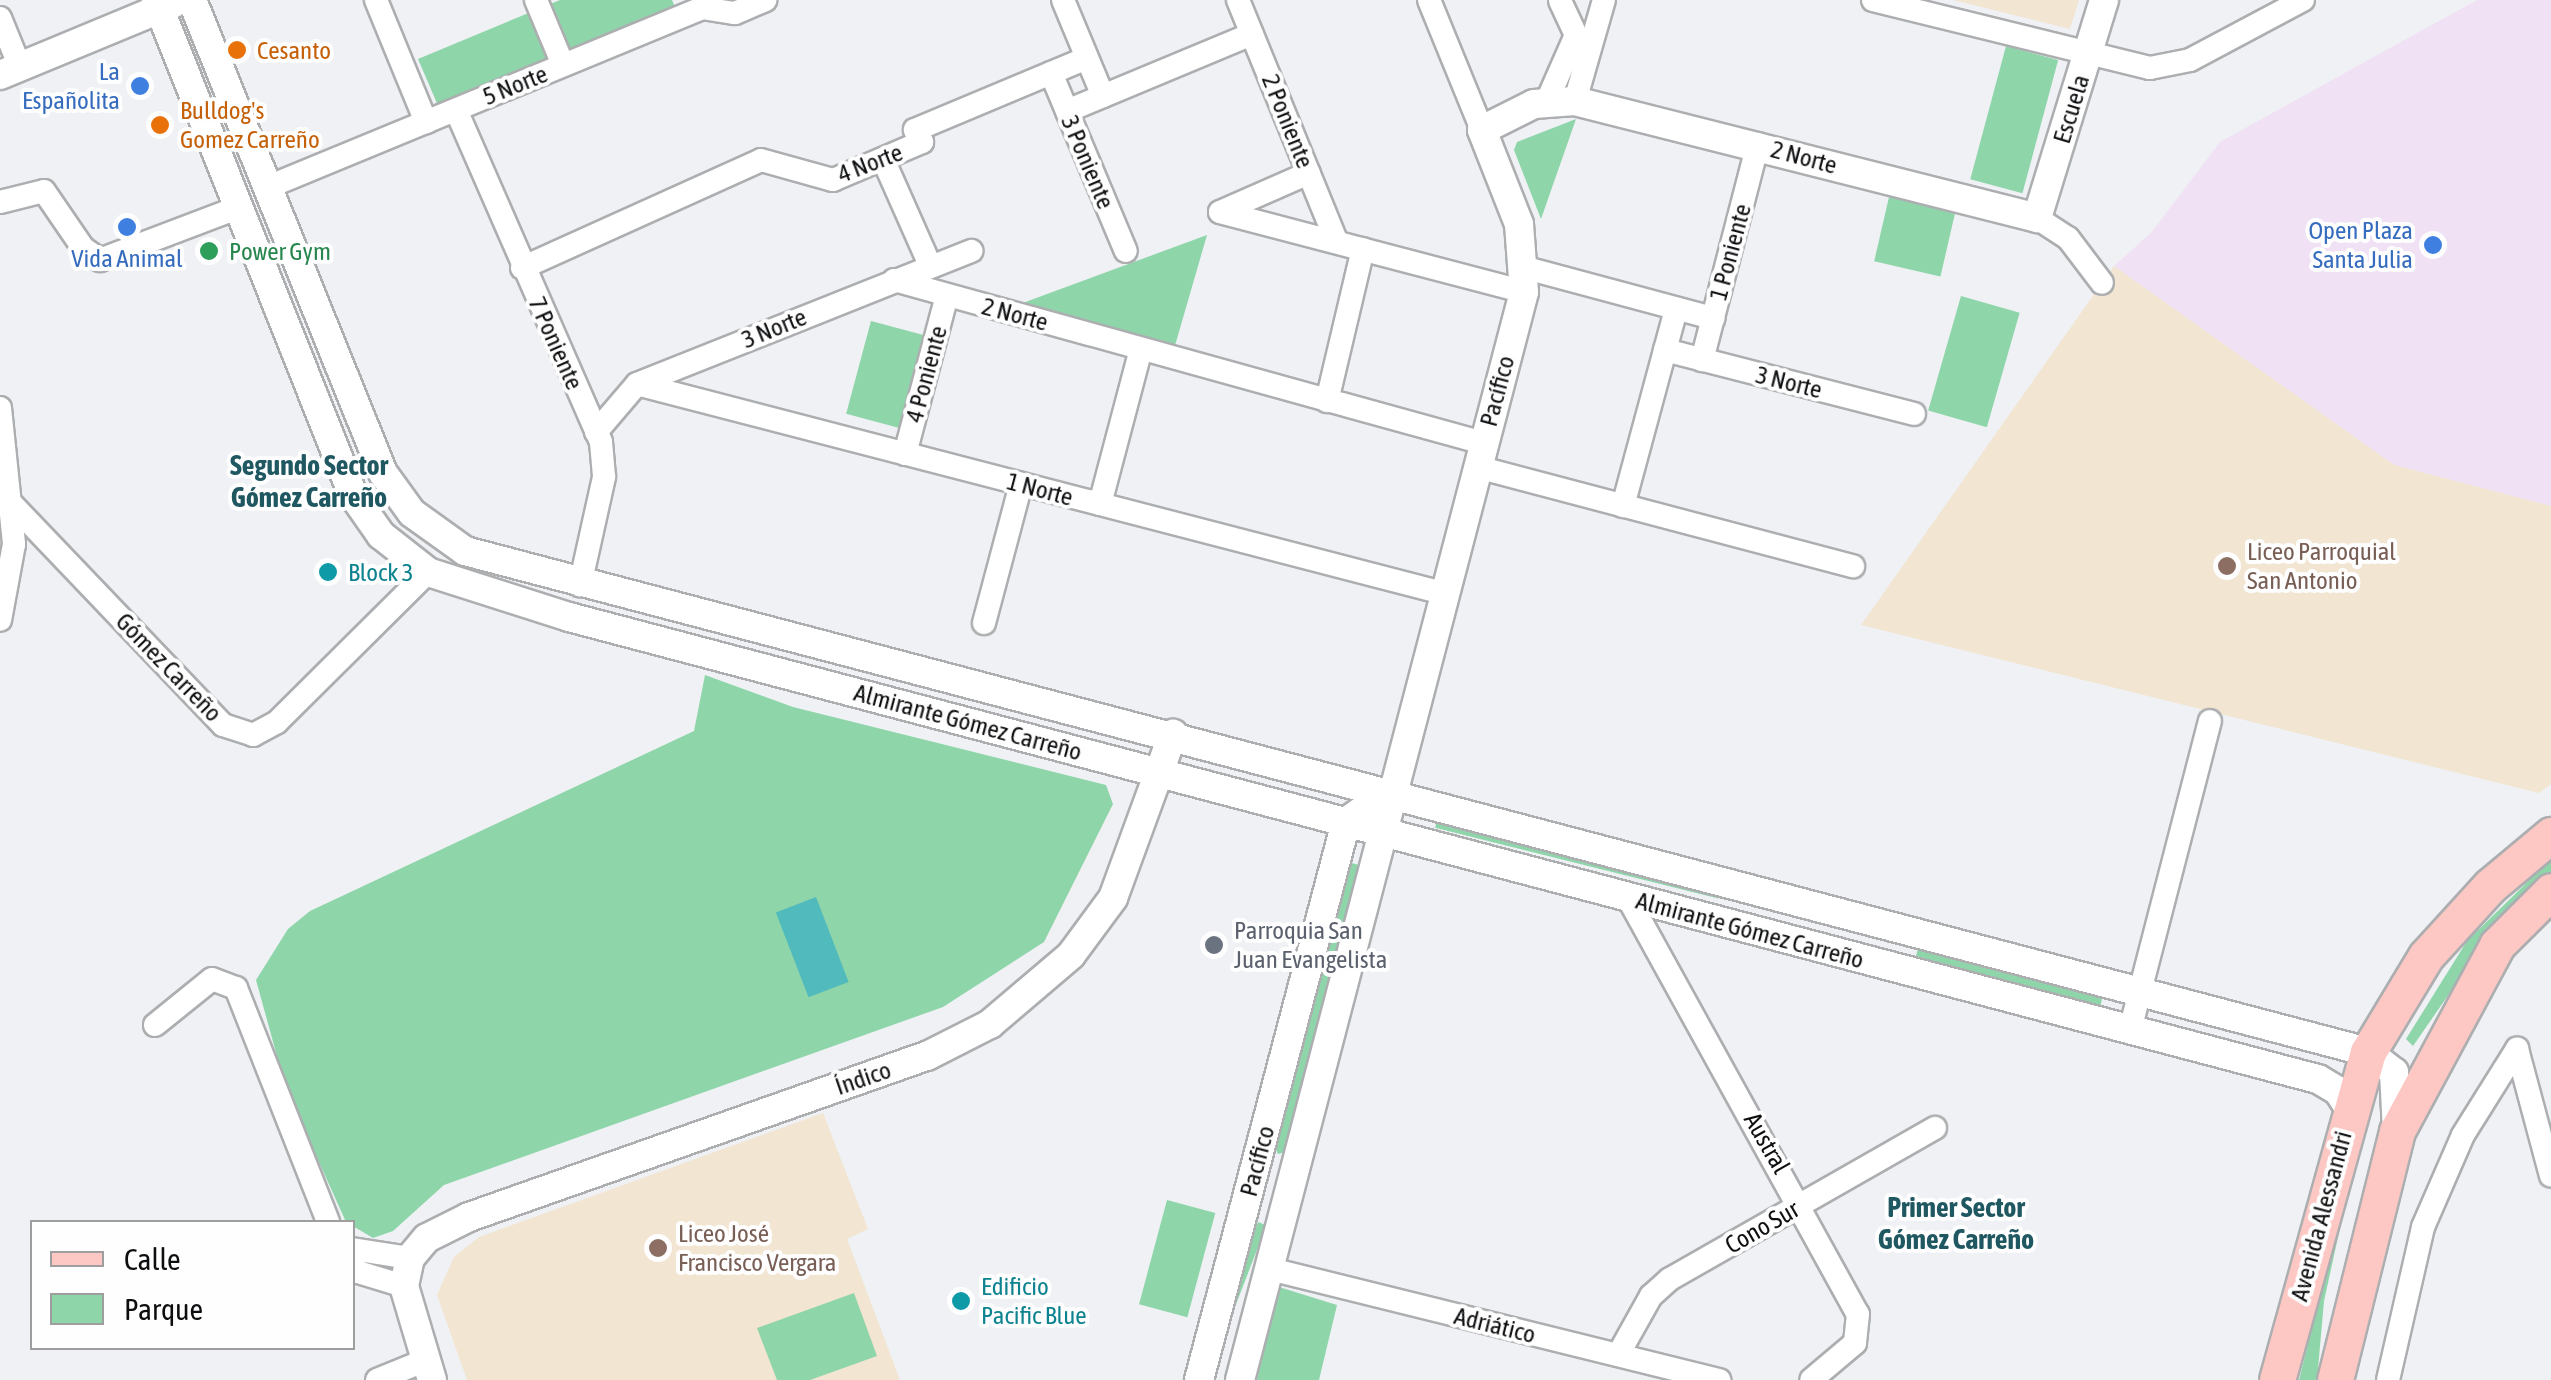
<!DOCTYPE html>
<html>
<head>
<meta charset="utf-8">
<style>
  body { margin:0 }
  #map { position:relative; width:2551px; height:1380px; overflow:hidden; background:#eff1f4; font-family:"Asap Condensed",sans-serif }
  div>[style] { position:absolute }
  .commercial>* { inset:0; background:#f0e1f4 }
  .education>* { inset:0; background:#f2e5d1 }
  .green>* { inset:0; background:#8ed5aa; transform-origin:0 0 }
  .water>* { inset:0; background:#51babc; transform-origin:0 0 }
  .roads { filter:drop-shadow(2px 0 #acaeb0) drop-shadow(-2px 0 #acaeb0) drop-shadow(0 2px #acaeb0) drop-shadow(0 -2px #acaeb0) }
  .minor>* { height:22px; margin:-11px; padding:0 11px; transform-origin:11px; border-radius:11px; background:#fff }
  .tertiary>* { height:28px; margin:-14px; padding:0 14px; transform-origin:14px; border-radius:14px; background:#fff }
  .primary>* { height:35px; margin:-17.5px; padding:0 17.5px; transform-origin:17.5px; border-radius:17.5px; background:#fdc8c3 }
  .dots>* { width:28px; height:28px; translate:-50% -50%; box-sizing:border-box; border:5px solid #fefeff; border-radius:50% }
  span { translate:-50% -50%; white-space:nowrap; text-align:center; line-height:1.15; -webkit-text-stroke:8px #fefeff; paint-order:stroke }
  .food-label { font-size:25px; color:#c56008 }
  .left { translate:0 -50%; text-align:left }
  .shop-label { font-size:25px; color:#366cbe }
  .right { translate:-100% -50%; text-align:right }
  .street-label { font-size:25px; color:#0d0e0f }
  .leisure-label { font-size:25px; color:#27864d }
  .education-label { font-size:25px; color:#785e54 }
  .culture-label { font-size:25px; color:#0d838f }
  .worship-label { font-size:25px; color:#5b616d }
  .neighbourhood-label { font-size:28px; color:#205862; font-weight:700 }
  .legend { position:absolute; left:30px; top:1220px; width:325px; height:130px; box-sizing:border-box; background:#fefeff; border:2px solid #9e9e9f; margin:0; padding:12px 18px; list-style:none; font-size:30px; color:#0d0e0f }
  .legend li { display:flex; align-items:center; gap:20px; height:50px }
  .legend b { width:50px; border:2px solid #9e9e9f }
</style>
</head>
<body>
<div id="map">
  <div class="commercial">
    <div style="clip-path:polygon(2477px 0,2551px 0,2551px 506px,2394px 465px,2114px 266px,2151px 233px,2220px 142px)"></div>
  </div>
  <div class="education">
    <div style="clip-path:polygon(1953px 0,2079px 0,2070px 29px)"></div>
    <div style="clip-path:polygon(2114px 266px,2394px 465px,2551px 506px,2551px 784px,2539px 793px,1861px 625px)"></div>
    <div style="clip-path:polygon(823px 1113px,868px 1229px,847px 1239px,900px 1380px,467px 1380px,437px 1295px,454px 1257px,479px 1237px)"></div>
  </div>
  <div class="green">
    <div style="clip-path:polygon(560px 0,672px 0,676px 10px,439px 108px,418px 59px)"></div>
    <div style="left:2006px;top:46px;width:54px;height:138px;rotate:15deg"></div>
    <div style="clip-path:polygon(1576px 119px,1541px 219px,1514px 150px,1517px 142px)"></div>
    <div style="left:1889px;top:197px;width:68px;height:66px;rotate:13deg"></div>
    <div style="clip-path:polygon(1207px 235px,1174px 349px,1009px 308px)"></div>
    <div style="left:1961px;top:296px;width:61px;height:119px;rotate:16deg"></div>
    <div style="left:871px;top:321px;width:58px;height:96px;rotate:15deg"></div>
    <div style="clip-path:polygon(705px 675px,793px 707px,1106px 785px,1113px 804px,1044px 942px,943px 1007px,444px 1185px,393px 1231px,373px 1238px,346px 1222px,286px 1089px,256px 980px,288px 929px,310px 911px,694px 731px)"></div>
    <div style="left:1437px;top:820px;width:292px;height:8px;rotate:14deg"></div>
    <div style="clip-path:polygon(2551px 859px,2551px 875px,2492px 932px,2413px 1046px,2406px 1039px,2467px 941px)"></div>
    <div style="clip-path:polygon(1348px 862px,1359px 865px,1285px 1152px,1278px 1154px,1275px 1148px)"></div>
    <div style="clip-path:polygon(1919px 945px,2103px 994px,2100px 1008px,1916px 956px)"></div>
    <div style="clip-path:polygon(2364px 1119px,2324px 1301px,2317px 1380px,2299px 1380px)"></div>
    <div style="left:1167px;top:1200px;width:50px;height:108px;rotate:15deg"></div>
    <div style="left:1258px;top:1222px;width:9px;height:163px;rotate:21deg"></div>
    <div style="clip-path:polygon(1279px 1287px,1337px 1305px,1319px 1380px,1257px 1380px)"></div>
    <div style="clip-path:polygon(854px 1293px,877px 1356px,810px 1380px,777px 1380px,757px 1328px)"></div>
  </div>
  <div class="water">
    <div style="left:816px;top:897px;width:91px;height:43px;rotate:69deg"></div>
  </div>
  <div class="roads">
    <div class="minor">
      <div style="left:376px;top:0;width:132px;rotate:67.7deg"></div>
      <div style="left:536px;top:0;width:70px;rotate:67.4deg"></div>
      <div style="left:1063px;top:0;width:104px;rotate:67.4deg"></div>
      <div style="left:1238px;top:0;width:261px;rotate:67.8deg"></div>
      <div style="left:1429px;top:0;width:140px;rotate:67.8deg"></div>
      <div style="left:1873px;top:0;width:285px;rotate:13.8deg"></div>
      <div style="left:2150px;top:68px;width:41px;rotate:-11.3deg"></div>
      <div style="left:2190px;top:60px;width:128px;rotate:-28deg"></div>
      <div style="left:0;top:18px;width:53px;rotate:67.8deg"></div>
      <div style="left:1051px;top:73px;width:193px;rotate:67.2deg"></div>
      <div style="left:1547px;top:101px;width:72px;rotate:-66.3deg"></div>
      <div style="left:1576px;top:35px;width:38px;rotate:-115deg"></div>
      <div style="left:1575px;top:101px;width:105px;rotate:-74deg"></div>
      <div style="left:456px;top:110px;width:362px;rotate:66.4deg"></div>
      <div style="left:601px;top:442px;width:35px;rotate:85deg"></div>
      <div style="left:604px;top:477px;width:111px;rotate:102.5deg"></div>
      <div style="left:1067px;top:111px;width:200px;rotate:-22.6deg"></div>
      <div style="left:883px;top:159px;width:116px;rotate:66.1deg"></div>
      <div style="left:268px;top:187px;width:469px;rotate:-22.4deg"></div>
      <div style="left:702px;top:8px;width:33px;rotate:9deg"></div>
      <div style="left:735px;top:13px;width:33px;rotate:-23deg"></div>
      <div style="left:0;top:202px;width:45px;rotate:-14deg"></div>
      <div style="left:44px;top:191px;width:69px;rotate:55.6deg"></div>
      <div style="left:83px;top:248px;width:21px;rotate:35deg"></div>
      <div style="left:100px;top:260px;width:147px;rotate:-20.8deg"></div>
      <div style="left:1220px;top:212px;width:314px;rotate:14.7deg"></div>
      <div style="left:1220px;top:212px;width:97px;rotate:-23.7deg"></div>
      <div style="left:2037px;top:218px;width:37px;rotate:33deg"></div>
      <div style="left:2068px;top:238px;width:56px;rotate:52.9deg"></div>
      <div style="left:522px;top:268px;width:262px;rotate:-24.3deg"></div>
      <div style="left:761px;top:160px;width:75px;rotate:15.5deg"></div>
      <div style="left:833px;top:180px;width:97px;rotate:-23.1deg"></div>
      <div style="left:922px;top:142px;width:14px;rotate:-120deg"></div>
      <div style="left:915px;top:130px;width:186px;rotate:-22.7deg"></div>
      <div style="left:1526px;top:268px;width:194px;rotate:15deg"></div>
      <div style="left:894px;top:280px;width:611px;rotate:15.47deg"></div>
      <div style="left:1665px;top:350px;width:257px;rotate:14.4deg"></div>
      <div style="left:1702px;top:360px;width:223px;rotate:-75.5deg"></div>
      <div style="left:637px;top:384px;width:833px;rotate:14.54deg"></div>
      <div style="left:1327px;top:401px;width:156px;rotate:-76.7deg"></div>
      <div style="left:0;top:408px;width:137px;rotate:84.1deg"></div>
      <div style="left:14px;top:544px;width:77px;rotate:100.4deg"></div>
      <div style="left:596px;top:432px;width:63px;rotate:-49.5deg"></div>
      <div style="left:637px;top:384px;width:360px;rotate:-21.7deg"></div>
      <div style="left:905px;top:454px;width:164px;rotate:-75.2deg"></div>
      <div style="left:1477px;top:467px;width:389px;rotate:14.8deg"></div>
      <div style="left:8px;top:500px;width:311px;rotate:46.3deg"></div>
      <div style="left:223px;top:725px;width:32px;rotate:18deg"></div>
      <div style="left:253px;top:735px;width:27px;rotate:-28deg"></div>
      <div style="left:277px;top:722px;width:213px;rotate:-44.8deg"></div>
      <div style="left:1100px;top:504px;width:160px;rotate:-75.2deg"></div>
      <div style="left:1623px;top:506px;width:204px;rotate:-74.9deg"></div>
      <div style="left:984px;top:623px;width:144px;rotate:-75.1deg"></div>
      <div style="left:1628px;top:898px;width:475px;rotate:61.1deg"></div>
      <div style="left:1858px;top:1314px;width:29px;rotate:96deg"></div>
      <div style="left:1855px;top:1343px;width:57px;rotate:139.9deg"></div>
      <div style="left:155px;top:1025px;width:73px;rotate:-38.9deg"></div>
      <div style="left:212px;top:979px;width:26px;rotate:21deg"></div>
      <div style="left:236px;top:988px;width:251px;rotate:68.5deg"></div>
      <div style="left:2130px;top:1030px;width:319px;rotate:-75.5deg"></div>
      <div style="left:2517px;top:1049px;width:131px;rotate:75deg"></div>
      <div style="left:352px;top:1249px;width:59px;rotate:8.8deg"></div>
      <div style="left:352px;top:1264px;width:10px;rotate:53deg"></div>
      <div style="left:358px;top:1272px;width:48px;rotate:16.9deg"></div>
      <div style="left:1270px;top:1269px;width:463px;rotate:13.9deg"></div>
      <div style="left:1618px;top:1355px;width:68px;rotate:-60.8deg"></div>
      <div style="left:1651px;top:1296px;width:25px;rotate:-42deg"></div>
      <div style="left:1670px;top:1279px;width:305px;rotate:-29.7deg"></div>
      <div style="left:377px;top:1380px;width:53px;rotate:-22.2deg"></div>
      <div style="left:2388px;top:1380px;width:157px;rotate:-77.1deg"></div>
      <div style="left:2423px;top:1227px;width:100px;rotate:-66.5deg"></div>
      <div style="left:2463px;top:1135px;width:102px;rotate:-57.9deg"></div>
    </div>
    <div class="tertiary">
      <div style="left:156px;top:0;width:533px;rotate:68.3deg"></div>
      <div style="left:353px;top:495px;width:49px;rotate:55deg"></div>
      <div style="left:381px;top:535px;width:60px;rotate:38.2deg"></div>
      <div style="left:428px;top:572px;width:148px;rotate:17.7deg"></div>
      <div style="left:569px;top:617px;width:1809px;rotate:14.8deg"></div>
      <div style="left:2318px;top:1079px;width:23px;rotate:31deg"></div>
      <div style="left:2338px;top:1091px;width:24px;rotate:57deg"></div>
      <div style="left:192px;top:0;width:510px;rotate:68.01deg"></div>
      <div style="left:383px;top:473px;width:49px;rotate:54.1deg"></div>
      <div style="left:412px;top:513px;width:65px;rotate:35.6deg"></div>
      <div style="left:465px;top:551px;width:1968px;rotate:14.75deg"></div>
      <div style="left:2368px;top:1052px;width:33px;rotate:38deg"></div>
      <div style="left:2394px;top:1072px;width:59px;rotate:87.1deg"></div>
      <div style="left:0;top:75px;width:188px;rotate:-22.5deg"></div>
      <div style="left:432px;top:1380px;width:98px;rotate:-106.6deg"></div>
      <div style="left:404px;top:1286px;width:29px;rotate:-78deg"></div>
      <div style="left:410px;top:1258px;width:26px;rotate:-50deg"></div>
      <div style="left:427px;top:1238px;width:47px;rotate:-26.6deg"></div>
      <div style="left:469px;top:1217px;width:485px;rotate:-19.4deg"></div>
      <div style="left:927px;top:1056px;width:71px;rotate:-26.9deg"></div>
      <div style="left:990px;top:1024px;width:106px;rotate:-40.4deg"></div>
      <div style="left:1071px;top:955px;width:71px;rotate:-53.6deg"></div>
      <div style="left:1113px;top:898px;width:175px;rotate:-69.9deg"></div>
      <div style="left:1199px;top:1380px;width:577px;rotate:-75.24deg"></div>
      <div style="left:1346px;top:822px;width:55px;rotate:-35.4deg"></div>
      <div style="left:1240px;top:1380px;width:1124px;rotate:-75.37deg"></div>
      <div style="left:1524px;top:292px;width:68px;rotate:-94.2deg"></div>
      <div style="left:1519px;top:224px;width:101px;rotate:-111.5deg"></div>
      <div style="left:1482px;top:130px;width:58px;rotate:-26.6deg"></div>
      <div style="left:1534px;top:104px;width:41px;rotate:-4.2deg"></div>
      <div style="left:1575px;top:101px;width:477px;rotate:14.2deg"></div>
      <div style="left:2037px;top:218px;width:228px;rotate:-72.9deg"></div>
    </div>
    <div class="primary">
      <div style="left:2277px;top:1380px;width:340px;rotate:-74.5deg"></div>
      <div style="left:2368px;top:1052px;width:112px;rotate:-58.9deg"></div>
      <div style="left:2426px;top:956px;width:95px;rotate:-47.6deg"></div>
      <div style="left:2490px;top:886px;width:80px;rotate:-39.9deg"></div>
      <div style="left:2335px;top:1380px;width:257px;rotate:-76deg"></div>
      <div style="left:2397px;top:1131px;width:211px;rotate:-61.7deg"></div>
      <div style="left:2497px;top:945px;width:76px;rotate:-45deg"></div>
    </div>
  </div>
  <div class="dots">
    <div style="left:237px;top:50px;background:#e8710a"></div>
    <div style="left:140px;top:86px;background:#3f7fe0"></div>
    <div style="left:160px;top:125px;background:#e8710a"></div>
    <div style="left:127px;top:227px;background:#3f7fe0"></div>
    <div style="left:2433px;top:245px;background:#3f7fe0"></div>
    <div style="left:209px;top:251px;background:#2e9e5b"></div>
    <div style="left:2227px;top:566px;background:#8d6e63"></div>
    <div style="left:328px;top:572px;background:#0f9aa8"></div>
    <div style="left:1214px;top:945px;background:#6b7280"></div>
    <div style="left:658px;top:1248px;background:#8d6e63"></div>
    <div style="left:961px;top:1301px;background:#0f9aa8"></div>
  </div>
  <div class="food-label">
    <span class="left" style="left:257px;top:50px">Cesanto</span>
    <span class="left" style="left:180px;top:125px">Bulldog's<br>Gomez Carreño</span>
  </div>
  <div class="shop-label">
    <span class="right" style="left:120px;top:86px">La<br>Españolita</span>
    <span class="right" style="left:2413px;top:245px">Open Plaza<br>Santa Julia</span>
    <span style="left:127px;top:258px">Vida Animal</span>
  </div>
  <div class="street-label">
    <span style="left:515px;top:85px;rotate:-22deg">5 Norte</span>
    <span style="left:2071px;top:109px;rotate:-73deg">Escuela</span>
    <span style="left:1288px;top:121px;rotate:68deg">2 Poniente</span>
    <span style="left:1804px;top:157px;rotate:15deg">2 Norte</span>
    <span style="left:1088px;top:162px;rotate:67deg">3 Poniente</span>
    <span style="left:870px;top:163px;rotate:-21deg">4 Norte</span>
    <span style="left:1730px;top:252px;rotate:-75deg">1 Poniente</span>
    <span style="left:1015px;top:314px;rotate:15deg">2 Norte</span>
    <span style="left:774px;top:328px;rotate:-22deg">3 Norte</span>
    <span style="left:556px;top:343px;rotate:66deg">7 Poniente</span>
    <span style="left:926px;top:374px;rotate:-75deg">4 Poniente</span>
    <span style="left:1789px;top:382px;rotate:14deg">3 Norte</span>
    <span style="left:1497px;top:391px;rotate:-75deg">Pacífico</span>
    <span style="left:1040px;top:489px;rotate:15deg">1 Norte</span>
    <span style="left:169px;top:667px;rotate:46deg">Gómez Carreño</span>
    <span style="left:968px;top:722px;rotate:15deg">Almirante Gómez Carreño</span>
    <span style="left:1750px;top:930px;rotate:15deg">Almirante Gómez Carreño</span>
    <span style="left:863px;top:1078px;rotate:-19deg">Índico</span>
    <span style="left:1767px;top:1143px;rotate:60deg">Austral</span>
    <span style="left:1257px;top:1161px;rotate:-75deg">Pacífico</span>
    <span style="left:2321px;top:1216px;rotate:-75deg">Avenida Alessandri</span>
    <span style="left:1762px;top:1227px;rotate:-30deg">Cono Sur</span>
    <span style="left:1495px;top:1325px;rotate:14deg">Adriático</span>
  </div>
  <div class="leisure-label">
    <span class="left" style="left:229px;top:251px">Power Gym</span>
  </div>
  <div class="education-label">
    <span class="left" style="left:2247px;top:566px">Liceo Parroquial<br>San Antonio</span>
    <span class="left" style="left:678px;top:1248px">Liceo José<br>Francisco Vergara</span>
  </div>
  <div class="culture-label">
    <span class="left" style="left:348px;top:572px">Block 3</span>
    <span class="left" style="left:981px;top:1301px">Edificio<br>Pacific Blue</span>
  </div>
  <div class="worship-label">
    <span class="left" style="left:1234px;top:945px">Parroquia San<br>Juan Evangelista</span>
  </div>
  <div class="neighbourhood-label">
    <span style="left:309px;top:481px">Segundo Sector<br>Gómez Carreño</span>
    <span style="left:1956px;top:1223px">Primer Sector<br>Gómez Carreño</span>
  </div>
  <ul class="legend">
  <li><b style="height:12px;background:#fdc8c3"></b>Calle</li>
  <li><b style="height:28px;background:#8ed5aa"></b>Parque</li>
  </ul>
</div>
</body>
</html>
